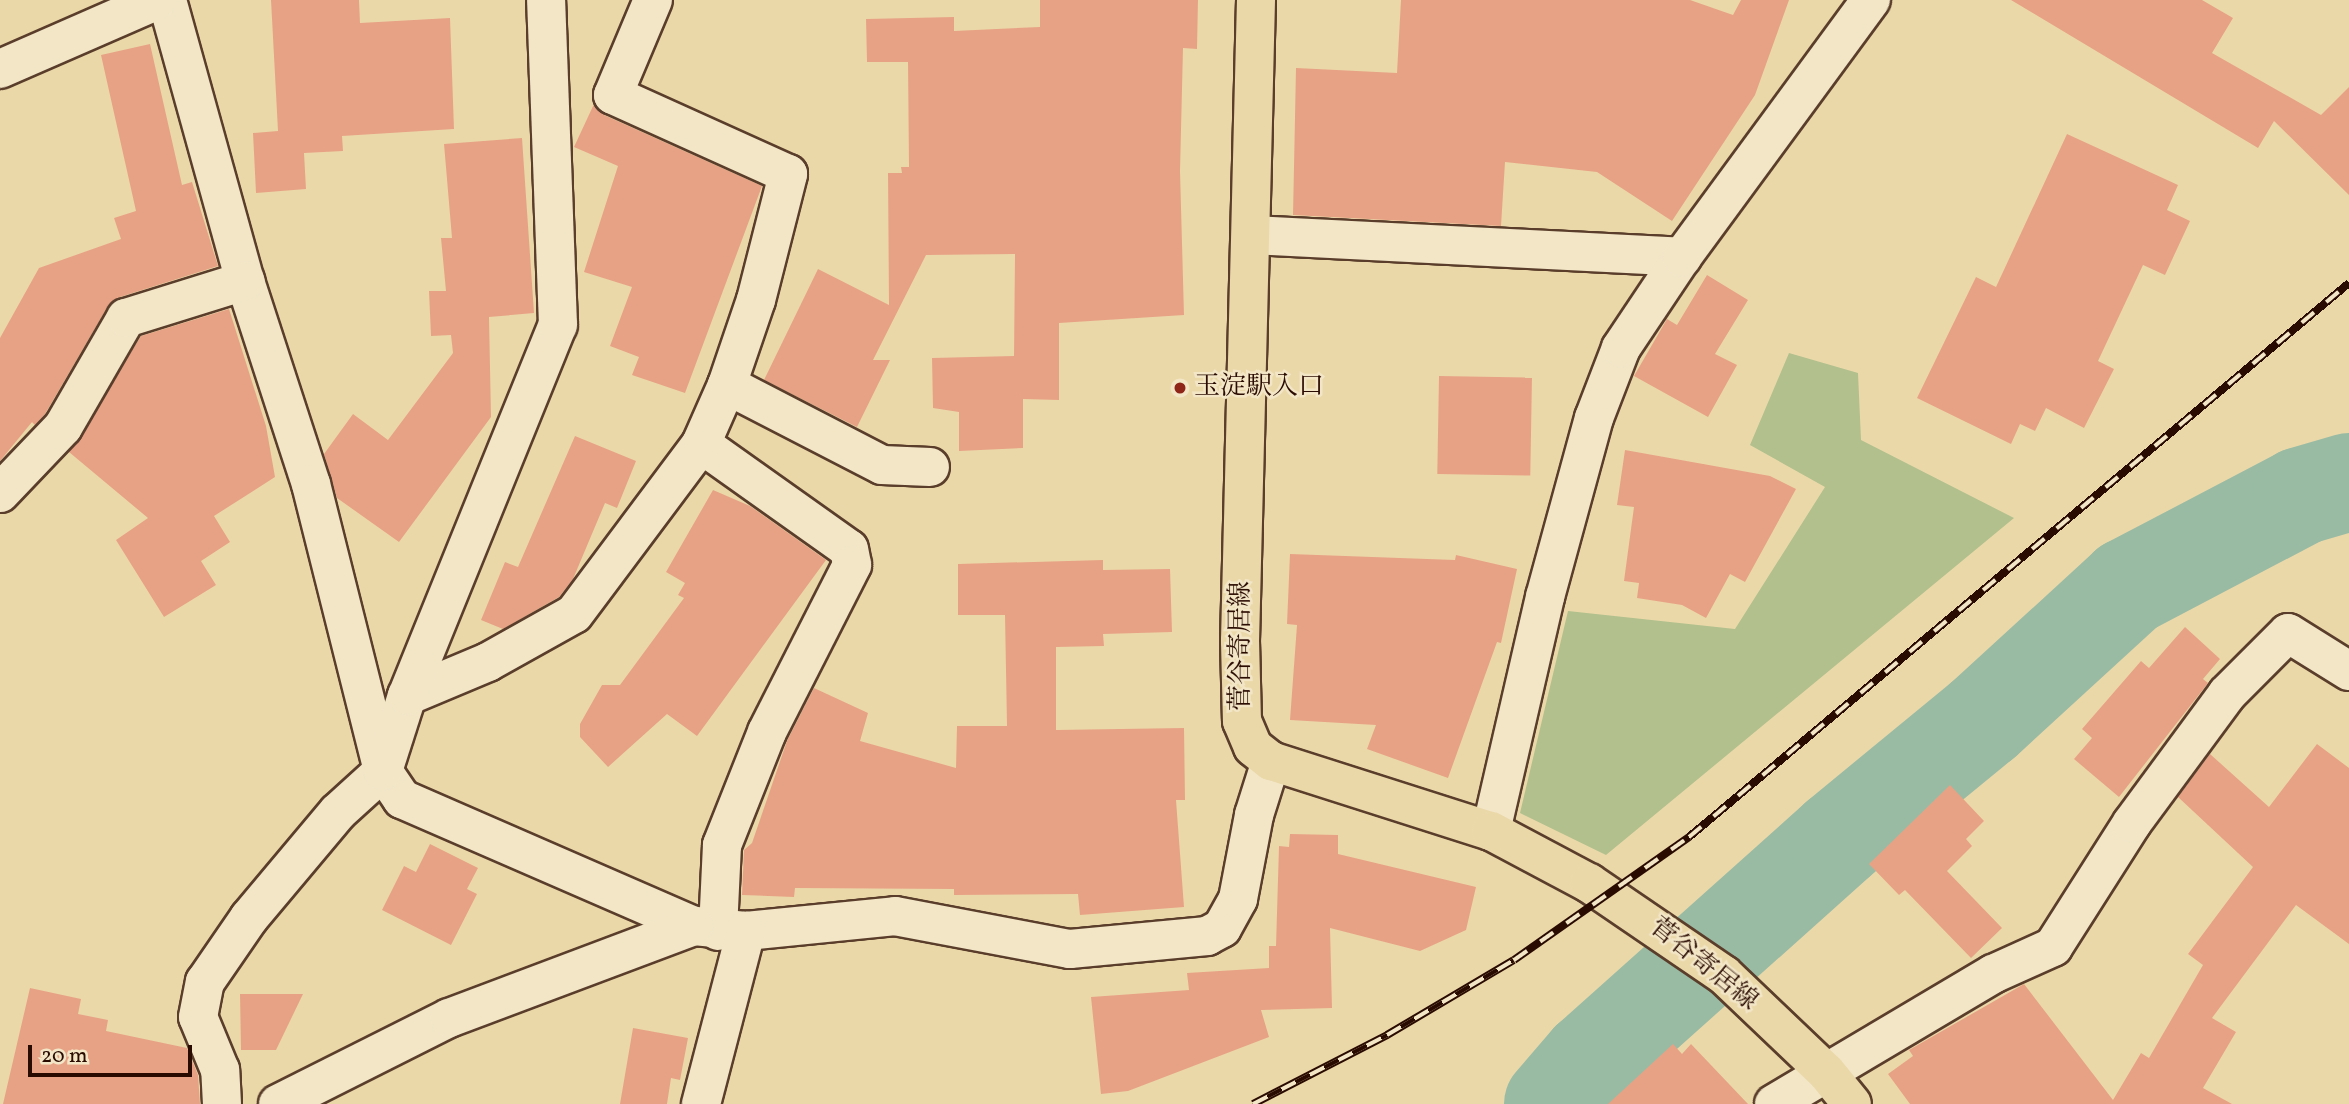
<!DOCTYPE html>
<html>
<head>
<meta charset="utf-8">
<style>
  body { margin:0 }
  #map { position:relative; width:2349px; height:1104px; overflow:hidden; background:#ebd8a9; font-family:Vollkorn,"Noto Serif JP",serif }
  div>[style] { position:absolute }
  .green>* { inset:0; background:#b1c08d }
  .river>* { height:98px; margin:-49px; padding:0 49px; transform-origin:49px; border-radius:49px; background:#99bba4 }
  .building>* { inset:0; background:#e7a285; transform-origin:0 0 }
  .roads { filter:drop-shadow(2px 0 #5a3e2b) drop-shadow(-2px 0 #5a3e2b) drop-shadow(0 2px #5a3e2b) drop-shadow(0 -2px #5a3e2b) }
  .minor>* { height:38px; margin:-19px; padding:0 19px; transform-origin:19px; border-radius:19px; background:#f2e6c7 }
  .major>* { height:38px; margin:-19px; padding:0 19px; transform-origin:19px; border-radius:19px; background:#ebd8a9 }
  .rail>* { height:8px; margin-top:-4px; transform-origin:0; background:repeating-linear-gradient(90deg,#f2e6c7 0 16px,#2a0b01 0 32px); box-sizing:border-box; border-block:2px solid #2a0b01 }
  .dots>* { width:19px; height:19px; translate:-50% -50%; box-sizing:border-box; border:4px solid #f2e6c7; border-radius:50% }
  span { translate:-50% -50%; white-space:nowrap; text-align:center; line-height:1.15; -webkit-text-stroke:5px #f2e6c7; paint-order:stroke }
  .poi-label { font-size:26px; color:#2a0b01 }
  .left { translate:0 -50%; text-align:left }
  .street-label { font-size:26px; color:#2a0b01 }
  .scale { position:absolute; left:28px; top:1045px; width:164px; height:32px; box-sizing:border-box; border:4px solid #2a0b01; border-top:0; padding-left:9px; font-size:21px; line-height:24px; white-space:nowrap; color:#2a0b01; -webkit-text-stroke:5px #f2e6c7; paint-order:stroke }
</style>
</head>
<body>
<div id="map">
  <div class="green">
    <div style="clip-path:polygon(1789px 353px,1858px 373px,1861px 440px,2014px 518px,1606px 855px,1520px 813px,1568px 611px,1735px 629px,1825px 487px,1750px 445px)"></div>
  </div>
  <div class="river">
    <div style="left:1553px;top:1104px;width:57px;rotate:-49.3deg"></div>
    <div style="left:1590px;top:1061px;width:333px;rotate:-41.8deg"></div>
    <div style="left:1838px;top:839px;width:188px;rotate:-39.4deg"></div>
    <div style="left:1983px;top:720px;width:197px;rotate:-42.5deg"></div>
    <div style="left:2128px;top:587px;width:195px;rotate:-27.7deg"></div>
    <div style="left:2301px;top:496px;width:50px;rotate:-16.3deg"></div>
  </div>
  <div class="building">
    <div style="clip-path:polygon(271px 0,359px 0,360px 23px,450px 18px,454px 129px,342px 136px,343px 151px,304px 153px,306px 189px,256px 193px,253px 133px,278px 131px)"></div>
    <div style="clip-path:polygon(1040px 0,1198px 0,1197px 49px,1183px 48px,1180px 171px,1184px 315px,1059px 323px,1059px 400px,1023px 399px,1023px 448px,959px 451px,959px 412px,933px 408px,932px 358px,1014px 356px,1015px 254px,926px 255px,873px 360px,890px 360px,857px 427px,764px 380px,818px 269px,889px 305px,888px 173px,902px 173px,901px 167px,909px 167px,908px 62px,867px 62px,866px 19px,954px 17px,954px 31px,1040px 27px)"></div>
    <div style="clip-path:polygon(1401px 0,1690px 0,1733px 15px,1741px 0,1789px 0,1755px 95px,1672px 221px,1597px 172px,1505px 162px,1501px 226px,1293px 215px,1296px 68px,1397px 73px)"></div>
    <div style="clip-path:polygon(2011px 0,2202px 0,2233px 18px,2212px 53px,2321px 115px,2349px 87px,2349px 195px,2274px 121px,2258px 148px)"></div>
    <div style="clip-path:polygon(150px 44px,182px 185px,192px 182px,218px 266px,120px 297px,108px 306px,45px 414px,35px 425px,32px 422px,0 461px,0 338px,39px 268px,121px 239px,114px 218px,136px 211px,101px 55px)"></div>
    <div style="clip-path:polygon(594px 104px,604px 115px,762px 186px,685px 393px,632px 375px,639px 357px,610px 346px,632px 287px,584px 272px,618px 166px,574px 147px)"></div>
    <div style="clip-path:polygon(2067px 134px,2178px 185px,2167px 210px,2190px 221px,2165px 275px,2143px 265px,2098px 361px,2114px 369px,2084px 428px,2046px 408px,2035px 431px,2020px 424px,2011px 444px,1917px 398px,1976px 277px,1996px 287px)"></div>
    <div style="clip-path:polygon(522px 138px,534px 313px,489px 317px,491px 417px,399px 542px,337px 498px,324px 454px,353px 414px,388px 440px,453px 353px,451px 335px,431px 336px,429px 291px,446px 291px,441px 238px,452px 238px,444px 144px)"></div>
    <div style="clip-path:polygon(1707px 275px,1748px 300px,1715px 354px,1737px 365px,1708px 417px,1634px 376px,1667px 319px,1677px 325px)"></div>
    <div style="clip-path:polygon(229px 309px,266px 426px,275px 477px,214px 516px,230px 542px,201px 561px,216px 585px,164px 617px,116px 540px,148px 518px,69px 452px,141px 336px)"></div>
    <div style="left:1439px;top:376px;width:93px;height:98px;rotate:1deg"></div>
    <div style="clip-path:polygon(575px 436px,636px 461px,617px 508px,605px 503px,573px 579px,559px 597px,503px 629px,481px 620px,505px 562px,518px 567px)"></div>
    <div style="clip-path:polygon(1625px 450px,1770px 476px,1796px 489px,1745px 582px,1730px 574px,1706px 618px,1682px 605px,1637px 598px,1639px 583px,1624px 581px,1634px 507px,1617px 505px)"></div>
    <div style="clip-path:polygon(713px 490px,750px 506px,826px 560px,697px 736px,667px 714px,608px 767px,580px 737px,580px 724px,602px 685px,620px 685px,684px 598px,678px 595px,685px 583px,666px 572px)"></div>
    <div style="clip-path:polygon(1290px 554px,1455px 560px,1456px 555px,1517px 569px,1501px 643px,1497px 642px,1448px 778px,1367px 749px,1376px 725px,1290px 720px,1297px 625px,1287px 624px)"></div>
    <div style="clip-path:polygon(1103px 560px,1103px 570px,1170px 569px,1172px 632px,1103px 634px,1104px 646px,1056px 647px,1056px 730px,1184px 728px,1185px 800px,1176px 800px,1184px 907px,1080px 915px,1078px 894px,954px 895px,954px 889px,795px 888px,794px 897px,742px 895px,744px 850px,752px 843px,787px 741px,814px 688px,868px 713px,860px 741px,956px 768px,957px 726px,1007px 726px,1005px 615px,958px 615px,958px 564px)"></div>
    <div style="clip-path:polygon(2185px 627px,2220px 659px,2203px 679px,2208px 683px,2119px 797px,2074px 759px,2092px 738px,2082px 729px,2141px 661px,2149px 668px)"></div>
    <div style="clip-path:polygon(2317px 744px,2349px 768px,2349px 944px,2296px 905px,2212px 1018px,2236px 1032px,2203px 1088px,2232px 1104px,1910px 1104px,1888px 1074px,1913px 1056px,1909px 1050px,2024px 984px,2113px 1100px,2141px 1053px,2149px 1058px,2203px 965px,2188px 954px,2253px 867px,2178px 797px,2210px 754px,2269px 807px)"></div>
    <div style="clip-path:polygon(1950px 785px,1984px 821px,1966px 839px,1972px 846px,1947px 871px,2002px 928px,1971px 958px,1905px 890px,1899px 895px,1869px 864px)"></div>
    <div style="clip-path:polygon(1290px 834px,1338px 835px,1338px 854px,1476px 887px,1466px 930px,1420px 951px,1330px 928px,1332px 1008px,1261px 1010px,1269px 1037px,1128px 1091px,1101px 1094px,1091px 997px,1189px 990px,1187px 973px,1269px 968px,1269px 946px,1276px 946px,1279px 846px,1289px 847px)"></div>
    <div style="clip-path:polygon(430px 844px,478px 868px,467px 889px,477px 894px,451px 945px,382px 910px,404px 866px,416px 872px)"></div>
    <div style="clip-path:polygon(30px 988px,81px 999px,78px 1014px,108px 1020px,106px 1031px,187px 1048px,198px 1075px,200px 1104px,3px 1104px)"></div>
    <div style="clip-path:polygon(240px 994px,303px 994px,276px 1050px,241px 1050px)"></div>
    <div style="clip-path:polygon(633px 1028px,688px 1038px,680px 1080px,671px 1078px,667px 1104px,620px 1104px)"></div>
    <div style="clip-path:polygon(1673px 1044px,1682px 1054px,1691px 1044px,1748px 1104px,1608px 1104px)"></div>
  </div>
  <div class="roads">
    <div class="minor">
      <div style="left:167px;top:0;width:292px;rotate:74.5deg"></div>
      <div style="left:245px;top:281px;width:213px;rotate:72deg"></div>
      <div style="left:311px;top:484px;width:296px;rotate:75.9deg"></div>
      <div style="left:383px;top:771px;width:34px;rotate:56deg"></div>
      <div style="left:402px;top:799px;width:318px;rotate:23.5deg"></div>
      <div style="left:694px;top:926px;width:52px;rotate:5.5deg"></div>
      <div style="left:746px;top:931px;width:150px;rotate:-5.7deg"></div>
      <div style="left:895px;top:916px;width:178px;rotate:10.7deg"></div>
      <div style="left:1070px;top:949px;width:138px;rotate:-5.4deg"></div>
      <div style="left:1207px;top:936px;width:17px;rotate:-28deg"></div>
      <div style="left:1222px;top:928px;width:33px;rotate:-61deg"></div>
      <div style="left:1238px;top:899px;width:86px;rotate:-79.2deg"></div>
      <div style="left:1254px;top:815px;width:57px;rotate:-72.5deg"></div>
      <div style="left:0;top:69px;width:172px;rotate:-23.6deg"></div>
      <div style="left:1251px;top:235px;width:432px;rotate:2.9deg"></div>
      <div style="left:727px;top:385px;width:174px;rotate:27.3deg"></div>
      <div style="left:882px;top:465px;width:48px;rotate:2.4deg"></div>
      <div style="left:701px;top:444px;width:181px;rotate:35.4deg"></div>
      <div style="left:849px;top:549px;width:16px;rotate:79deg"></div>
      <div style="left:852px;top:565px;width:187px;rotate:117deg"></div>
      <div style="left:767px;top:732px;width:122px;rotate:111.7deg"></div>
      <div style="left:722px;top:845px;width:86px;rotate:92.7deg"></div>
      <div style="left:0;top:493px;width:91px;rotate:-46.3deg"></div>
      <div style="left:63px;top:427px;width:126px;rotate:-60deg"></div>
      <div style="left:126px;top:318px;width:125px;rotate:-17.3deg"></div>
      <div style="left:407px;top:696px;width:88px;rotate:-22.8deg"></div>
      <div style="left:488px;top:662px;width:98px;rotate:-29.2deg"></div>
      <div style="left:574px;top:614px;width:212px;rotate:-53.2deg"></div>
      <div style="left:701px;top:444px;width:64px;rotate:-66.2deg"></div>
      <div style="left:727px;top:385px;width:90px;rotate:-71.2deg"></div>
      <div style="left:756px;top:300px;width:130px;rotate:-75.7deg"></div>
      <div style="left:788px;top:174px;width:192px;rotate:-155.7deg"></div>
      <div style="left:613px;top:95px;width:103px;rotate:-67.2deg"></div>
      <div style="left:1491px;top:831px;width:240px;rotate:-77deg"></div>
      <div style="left:1545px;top:597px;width:186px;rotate:-74.7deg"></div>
      <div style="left:1594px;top:418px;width:75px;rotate:-68.9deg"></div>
      <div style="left:1621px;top:348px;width:110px;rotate:-56.2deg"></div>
      <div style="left:1682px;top:257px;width:319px;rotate:-53.7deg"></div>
      <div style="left:222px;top:1104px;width:34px;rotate:-93deg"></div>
      <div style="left:220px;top:1070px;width:57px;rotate:-112.5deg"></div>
      <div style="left:198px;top:1017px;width:36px;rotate:-79deg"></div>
      <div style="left:205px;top:982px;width:78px;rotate:-55.5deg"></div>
      <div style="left:249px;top:918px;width:138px;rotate:-50deg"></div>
      <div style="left:338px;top:812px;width:61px;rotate:-42.3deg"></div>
      <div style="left:383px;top:771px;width:79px;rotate:-72.3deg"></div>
      <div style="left:407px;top:696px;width:401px;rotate:-67.9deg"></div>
      <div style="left:558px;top:325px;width:325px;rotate:-92.1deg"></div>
      <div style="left:278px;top:1104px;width:191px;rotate:-26.7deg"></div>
      <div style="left:449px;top:1018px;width:262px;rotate:-20.6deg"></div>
      <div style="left:701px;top:1104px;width:179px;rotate:-75.4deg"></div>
      <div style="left:1774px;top:1104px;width:255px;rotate:-30.7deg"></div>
      <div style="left:1993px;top:974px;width:66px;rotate:-24.2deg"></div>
      <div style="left:2053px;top:947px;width:147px;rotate:-57.5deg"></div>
      <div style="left:2132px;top:823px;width:160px;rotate:-53.6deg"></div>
      <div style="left:2227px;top:694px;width:86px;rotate:-45deg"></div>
      <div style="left:2288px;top:633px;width:72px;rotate:31.9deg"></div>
    </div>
    <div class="major">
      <div style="left:1256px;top:0;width:641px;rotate:91.43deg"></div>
      <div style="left:1240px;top:641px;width:80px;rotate:88.6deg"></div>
      <div style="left:1242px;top:721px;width:28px;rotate:67deg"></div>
      <div style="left:1253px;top:747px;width:23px;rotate:38deg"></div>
      <div style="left:1271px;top:761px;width:231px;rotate:17.7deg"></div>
      <div style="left:1491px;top:831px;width:111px;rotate:28deg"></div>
      <div style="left:1589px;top:883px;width:163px;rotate:34.3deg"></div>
      <div style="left:1724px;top:975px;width:141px;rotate:43.6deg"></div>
      <div style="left:1826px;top:1072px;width:41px;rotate:50.9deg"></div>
    </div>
  </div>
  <div class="rail">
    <div style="left:1253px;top:1104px;width:151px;rotate:-27.2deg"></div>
    <div style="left:1387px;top:1035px;width:147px;rotate:-30.6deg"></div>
    <div style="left:1514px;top:960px;width:214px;rotate:-35.1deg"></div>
    <div style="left:1689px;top:837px;width:862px;rotate:-40.01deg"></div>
  </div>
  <div class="dots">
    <div style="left:1180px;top:388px;background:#8f2418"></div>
  </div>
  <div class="poi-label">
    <span class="left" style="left:1194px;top:388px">玉淀駅入口</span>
  </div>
  <div class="street-label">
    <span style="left:1242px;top:646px;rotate:-90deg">菅谷寄居線</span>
    <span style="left:1703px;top:965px;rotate:39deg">菅谷寄居線</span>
  </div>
  <div class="scale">20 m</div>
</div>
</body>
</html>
